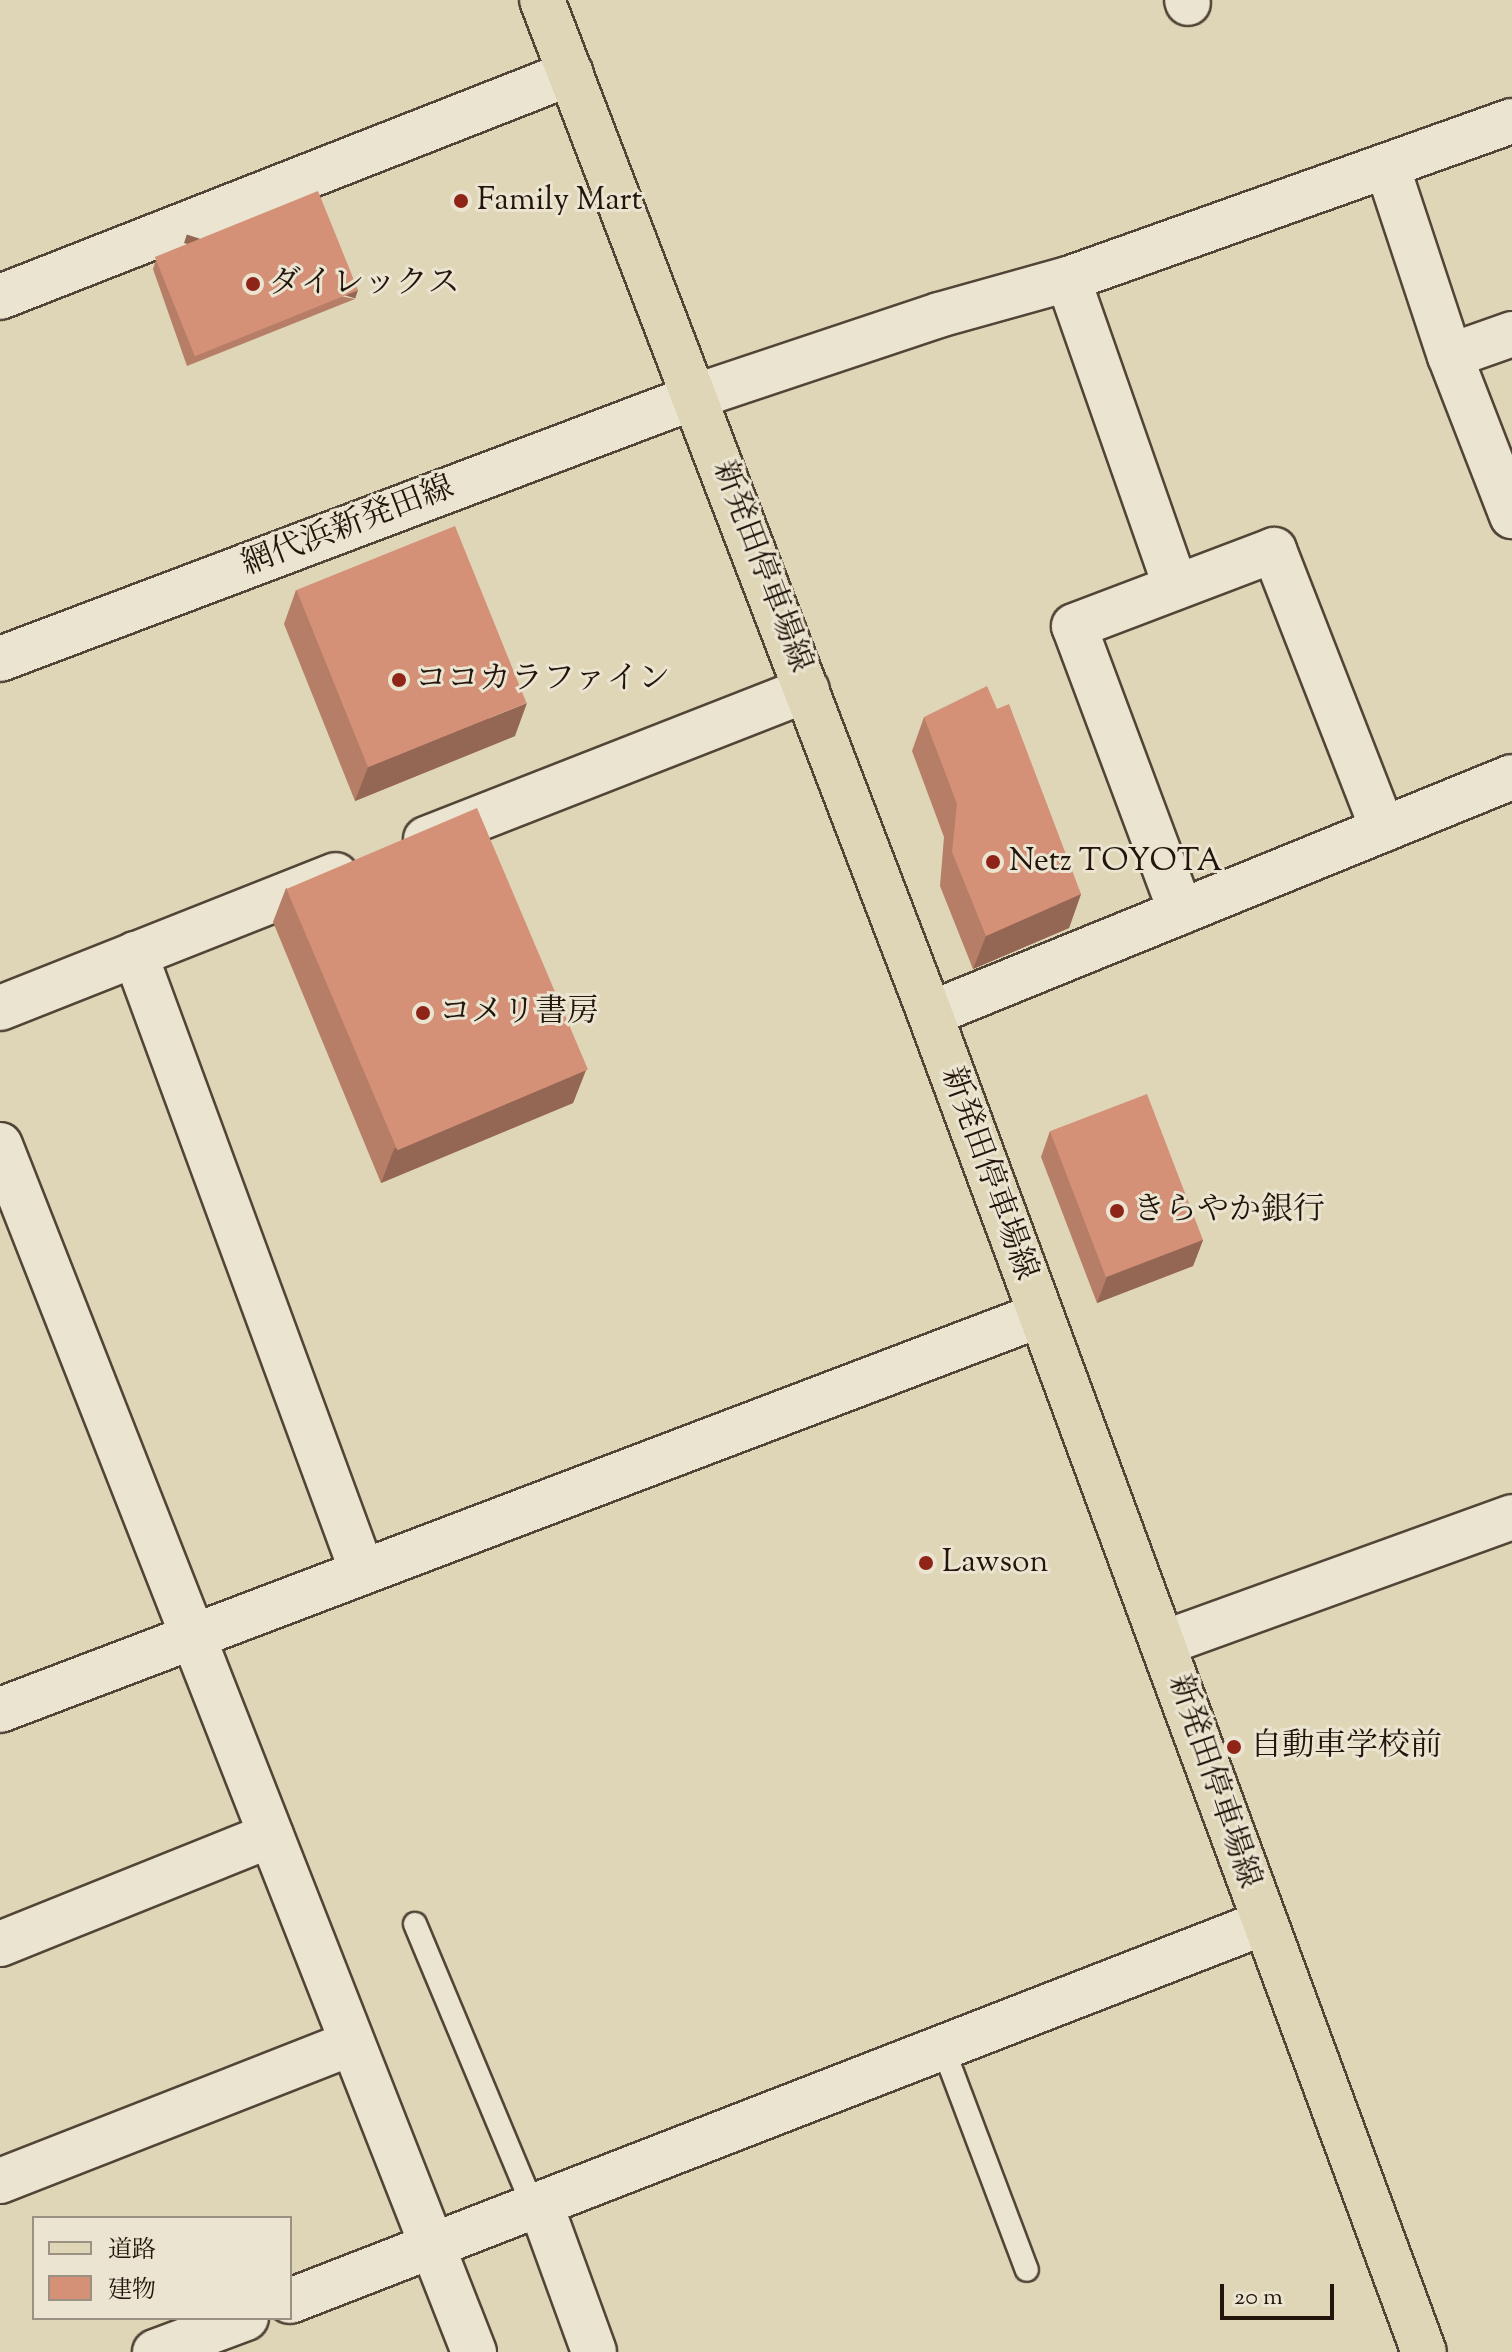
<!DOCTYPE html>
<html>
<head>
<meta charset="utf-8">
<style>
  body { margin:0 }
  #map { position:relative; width:1512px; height:2352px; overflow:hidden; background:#ded6b7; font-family:"Sorts Mill Goudy","Noto Serif JP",serif }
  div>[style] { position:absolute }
  .roads { filter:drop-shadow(2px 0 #524537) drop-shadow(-2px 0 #524537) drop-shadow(0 2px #524537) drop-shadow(0 -2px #524537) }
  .service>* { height:22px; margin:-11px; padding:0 11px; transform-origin:11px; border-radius:11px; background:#eae4d0 }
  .minor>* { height:44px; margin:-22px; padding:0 22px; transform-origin:22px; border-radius:22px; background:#eae4d0 }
  .tertiary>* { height:44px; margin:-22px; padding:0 22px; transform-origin:22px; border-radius:22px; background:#eae4d0 }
  .secondary>* { height:44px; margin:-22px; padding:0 22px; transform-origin:22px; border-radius:22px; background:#eae4d0 }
  .primary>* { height:44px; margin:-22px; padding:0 22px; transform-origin:22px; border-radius:22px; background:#ded6b7 }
  .wall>* { inset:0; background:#b67d67 }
  .shaded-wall>* { inset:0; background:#946654; transform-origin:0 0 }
  .building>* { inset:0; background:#d49178; transform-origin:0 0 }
  .dots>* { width:22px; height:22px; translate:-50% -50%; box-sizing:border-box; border:4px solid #eae4d0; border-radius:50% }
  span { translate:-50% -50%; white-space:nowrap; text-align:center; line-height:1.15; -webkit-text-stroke:6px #eae4d0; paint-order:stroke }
  .poi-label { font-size:32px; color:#23150c }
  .left { translate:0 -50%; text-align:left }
  .street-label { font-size:32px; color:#23150c }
  .legend { position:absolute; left:32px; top:2216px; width:260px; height:104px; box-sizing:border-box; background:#eae4d0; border:2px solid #9a9182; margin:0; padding:10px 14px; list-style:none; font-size:24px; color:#23150c }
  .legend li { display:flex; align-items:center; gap:16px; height:40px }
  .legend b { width:40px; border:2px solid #9a9182 }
  .scale { position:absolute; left:1220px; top:2284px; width:114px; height:36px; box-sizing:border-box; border:4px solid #23150c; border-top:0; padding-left:10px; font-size:24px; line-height:28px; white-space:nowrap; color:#23150c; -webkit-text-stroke:6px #eae4d0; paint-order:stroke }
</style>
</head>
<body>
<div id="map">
  <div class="roads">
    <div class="service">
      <div style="left:415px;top:1924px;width:308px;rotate:67.3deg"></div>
      <div style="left:943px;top:2048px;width:237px;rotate:69.3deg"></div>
    </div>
    <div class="minor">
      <div style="left:1187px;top:0;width:3px;rotate:72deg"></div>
      <div style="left:1387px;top:166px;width:200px;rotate:71.7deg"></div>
      <div style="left:1450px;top:356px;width:172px;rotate:68.8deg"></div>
      <div style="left:1068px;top:279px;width:326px;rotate:70.7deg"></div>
      <div style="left:0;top:297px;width:613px;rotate:-21.42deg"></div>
      <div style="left:1450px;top:356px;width:66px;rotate:-19.5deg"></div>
      <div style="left:426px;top:839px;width:409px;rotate:-21.4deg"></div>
      <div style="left:1181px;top:912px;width:305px;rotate:-110.5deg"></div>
      <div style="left:1074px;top:626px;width:214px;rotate:-20.8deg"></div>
      <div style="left:1274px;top:550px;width:300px;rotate:68.7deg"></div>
      <div style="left:135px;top:954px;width:657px;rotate:69.8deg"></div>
      <div style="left:0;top:1008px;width:361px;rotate:-21.6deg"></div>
      <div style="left:930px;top:1014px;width:628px;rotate:-22.16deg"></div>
      <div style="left:0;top:1145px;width:1297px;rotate:68.56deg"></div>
      <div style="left:1164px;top:1643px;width:370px;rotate:-19.9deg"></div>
      <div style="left:0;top:1710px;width:1112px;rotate:-20.8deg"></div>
      <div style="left:0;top:1944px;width:292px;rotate:-21.9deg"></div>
      <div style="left:0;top:2181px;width:378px;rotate:-21.4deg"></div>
      <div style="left:541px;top:2206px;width:155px;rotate:70deg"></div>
      <div style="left:290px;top:2301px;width:1044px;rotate:-21.23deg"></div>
      <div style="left:155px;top:2352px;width:97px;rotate:-20.5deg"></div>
    </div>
    <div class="tertiary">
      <div style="left:697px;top:396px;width:255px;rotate:-18.5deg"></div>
      <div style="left:939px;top:315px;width:134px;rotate:-15.6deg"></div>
      <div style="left:1068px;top:279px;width:471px;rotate:-19.6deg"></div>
    </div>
    <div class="secondary">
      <div style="left:0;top:659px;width:745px;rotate:-20.67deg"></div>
    </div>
    <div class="primary">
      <div style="left:542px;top:0;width:1086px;rotate:69.06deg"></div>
      <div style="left:930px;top:1014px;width:1426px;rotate:69.74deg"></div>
    </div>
  </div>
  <div class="wall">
    <div style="clip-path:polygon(156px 260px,355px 299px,187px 366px,153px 269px)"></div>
    <div style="clip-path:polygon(296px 590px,515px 736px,355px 801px,284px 624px)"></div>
    <div style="clip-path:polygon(924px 717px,1081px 894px,1069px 928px,973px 969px,940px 886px,944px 837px,912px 751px)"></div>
    <div style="clip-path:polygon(286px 888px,586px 1070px,573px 1103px,381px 1183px,273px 922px)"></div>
    <div style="clip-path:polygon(1050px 1131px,1203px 1240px,1193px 1266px,1097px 1303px,1041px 1157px)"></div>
  </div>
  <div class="shaded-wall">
    <div style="left:358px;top:290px;width:9px;height:180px;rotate:108deg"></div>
    <div style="clip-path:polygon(527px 703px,515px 736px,355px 801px,368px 767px)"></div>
    <div style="clip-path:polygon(1081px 894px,1069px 928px,973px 969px,986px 936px)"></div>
    <div style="clip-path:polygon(586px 1070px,573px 1103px,381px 1183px,394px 1149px)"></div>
    <div style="clip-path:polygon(1203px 1240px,1193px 1266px,1097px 1303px,1107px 1277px)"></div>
  </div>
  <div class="building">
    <div style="left:318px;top:191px;width:107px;height:176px;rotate:68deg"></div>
    <div style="left:455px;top:526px;width:191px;height:171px;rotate:68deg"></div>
    <div style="clip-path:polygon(987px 686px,997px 709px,1009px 704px,1081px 894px,986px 936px,952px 852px,957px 804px,924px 717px)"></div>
    <div style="left:477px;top:808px;width:284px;height:207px;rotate:67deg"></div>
    <div style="left:1147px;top:1094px;width:156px;height:104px;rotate:69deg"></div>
  </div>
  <div class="dots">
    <div style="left:461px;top:201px;background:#8f2418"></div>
    <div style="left:253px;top:284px;background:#8f2418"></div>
    <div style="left:399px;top:680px;background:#8f2418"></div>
    <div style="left:993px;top:862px;background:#8f2418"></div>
    <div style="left:423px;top:1013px;background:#8f2418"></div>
    <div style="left:1117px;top:1211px;background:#8f2418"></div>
    <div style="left:926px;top:1563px;background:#8f2418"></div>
    <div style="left:1234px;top:1747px;background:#8f2418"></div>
  </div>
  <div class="poi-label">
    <span class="left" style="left:477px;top:201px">Family Mart</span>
    <span class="left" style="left:269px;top:284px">ダイレックス</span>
    <span class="left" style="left:415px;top:680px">ココカラファイン</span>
    <span class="left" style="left:1009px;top:862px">Netz TOYOTA</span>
    <span class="left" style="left:439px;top:1013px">コメリ書房</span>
    <span class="left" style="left:1133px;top:1211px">きらやか銀行</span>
    <span class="left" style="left:942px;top:1563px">Lawson</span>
    <span class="left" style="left:1250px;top:1747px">自動車学校前</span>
  </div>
  <div class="street-label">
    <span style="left:348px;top:527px;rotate:-21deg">網代浜新発田線</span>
    <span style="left:761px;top:567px;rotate:69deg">新発田停車場線</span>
    <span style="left:988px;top:1174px;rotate:70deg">新発田停車場線</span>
    <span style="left:1213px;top:1782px;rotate:71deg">新発田停車場線</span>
  </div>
  <ul class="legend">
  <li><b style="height:10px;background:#ded6b7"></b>道路</li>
  <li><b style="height:22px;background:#d49178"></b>建物</li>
  </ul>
  <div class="scale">20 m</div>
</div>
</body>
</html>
